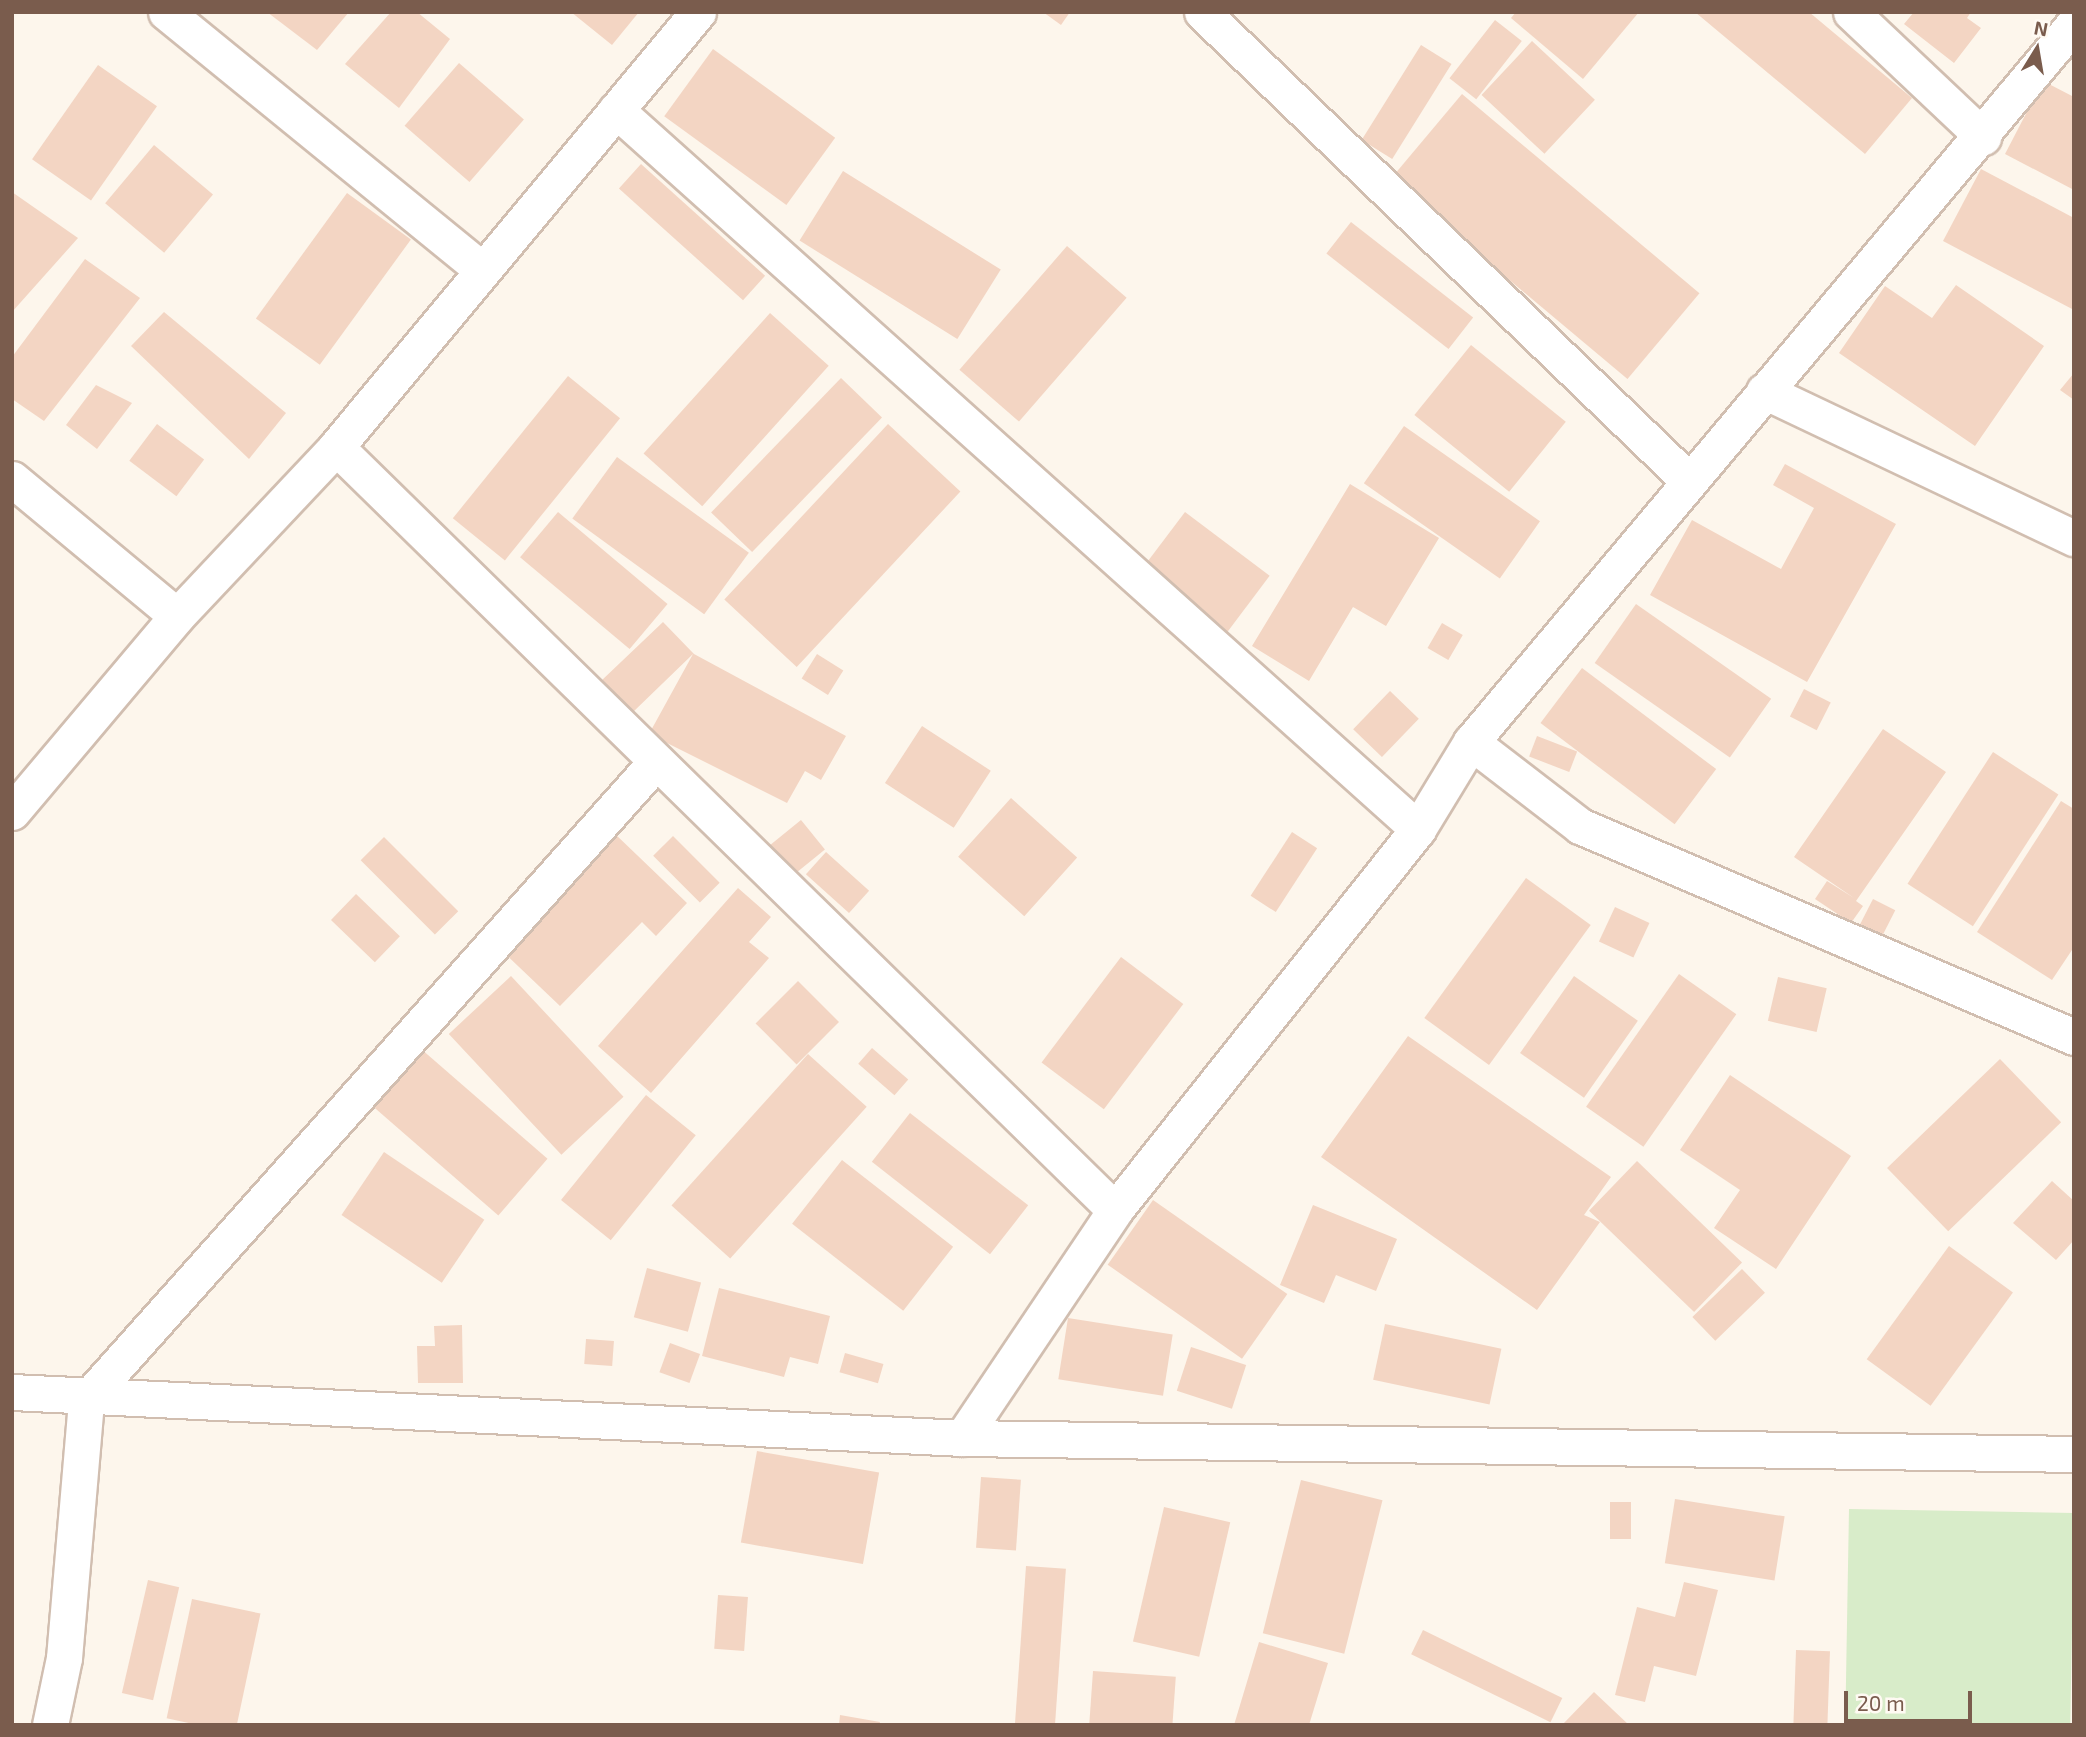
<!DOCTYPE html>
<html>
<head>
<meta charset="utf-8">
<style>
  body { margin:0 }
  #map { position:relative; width:2086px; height:1737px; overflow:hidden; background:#fdf6ec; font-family:"Exo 2",sans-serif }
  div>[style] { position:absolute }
  .green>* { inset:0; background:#d8ecc9; transform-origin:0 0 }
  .building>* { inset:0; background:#f3d5c3; transform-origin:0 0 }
  .roads { filter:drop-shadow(2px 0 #d1beb0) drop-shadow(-2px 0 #d1beb0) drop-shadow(0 2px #d1beb0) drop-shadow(0 -2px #d1beb0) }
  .street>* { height:35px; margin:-17.5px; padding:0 17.5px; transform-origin:17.5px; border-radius:17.5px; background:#fff }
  span { translate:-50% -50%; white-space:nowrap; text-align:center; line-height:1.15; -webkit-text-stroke:7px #fffaf3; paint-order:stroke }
  .frame { position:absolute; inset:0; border:14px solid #7a5c4d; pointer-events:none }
  .north { position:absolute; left:2002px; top:14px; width:70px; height:70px; -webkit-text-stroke:5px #fffaf3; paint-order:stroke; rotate:11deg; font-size:19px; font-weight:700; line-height:28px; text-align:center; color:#7a5c4d }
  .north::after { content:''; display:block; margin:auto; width:24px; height:32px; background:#7a5c4d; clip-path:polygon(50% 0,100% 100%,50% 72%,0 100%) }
  .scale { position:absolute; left:1844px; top:1691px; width:128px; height:32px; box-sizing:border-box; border:4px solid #7a5c4d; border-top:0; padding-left:9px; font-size:21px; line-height:24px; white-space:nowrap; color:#7a5c4d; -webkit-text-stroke:5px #fffaf3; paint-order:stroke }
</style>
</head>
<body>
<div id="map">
  <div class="green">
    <div style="left:1849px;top:1509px;width:225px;height:216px;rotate:1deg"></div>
  </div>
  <div class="building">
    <div style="clip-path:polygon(267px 12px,349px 12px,317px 50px)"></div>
    <div style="clip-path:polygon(391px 12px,417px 12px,450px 39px,399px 108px,345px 64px)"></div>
    <div style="clip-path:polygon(571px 12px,639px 12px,612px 45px)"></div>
    <div style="clip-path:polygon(1043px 12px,1070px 12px,1061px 25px)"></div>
    <div style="clip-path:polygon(1516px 12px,1639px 12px,1583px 79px,1511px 18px)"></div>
    <div style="clip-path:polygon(1695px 12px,1809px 12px,1912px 98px,1865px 154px)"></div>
    <div style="clip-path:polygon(1914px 12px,1971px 12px,1967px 18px,1981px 28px,1954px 63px,1904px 24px)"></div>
    <div style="left:1495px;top:20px;width:34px;height:74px;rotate:38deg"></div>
    <div style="left:1532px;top:41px;width:86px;height:74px;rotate:43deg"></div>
    <div style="left:1421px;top:45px;width:36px;height:112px;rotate:32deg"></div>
    <div style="left:713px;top:49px;width:151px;height:83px;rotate:36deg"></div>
    <div style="left:459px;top:63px;width:86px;height:83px;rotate:41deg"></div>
    <div style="left:98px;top:65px;width:72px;height:115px;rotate:35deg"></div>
    <div style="clip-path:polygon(2043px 81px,2074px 97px,2074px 190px,2005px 154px)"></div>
    <div style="left:1462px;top:94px;width:310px;height:112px;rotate:40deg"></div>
    <div style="left:154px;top:145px;width:77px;height:76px;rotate:40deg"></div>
    <div style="left:641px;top:164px;width:167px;height:33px;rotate:42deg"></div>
    <div style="clip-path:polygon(1981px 169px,2074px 218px,2074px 310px,1943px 241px)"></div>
    <div style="left:843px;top:171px;width:186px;height:82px;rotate:32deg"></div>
    <div style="clip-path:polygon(12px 192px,78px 238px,12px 312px)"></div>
    <div style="left:347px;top:193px;width:79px;height:155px;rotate:36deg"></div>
    <div style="left:1351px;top:222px;width:155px;height:40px;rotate:38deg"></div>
    <div style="left:1067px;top:246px;width:79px;height:164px;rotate:41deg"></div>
    <div style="clip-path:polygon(85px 259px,140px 298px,44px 421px,12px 399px,12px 357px)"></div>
    <div style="clip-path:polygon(1956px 285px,2044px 346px,1975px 446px,1839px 353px,1885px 286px,1932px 318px)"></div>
    <div style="clip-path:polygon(164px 312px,286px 413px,249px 459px,131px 346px)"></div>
    <div style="left:770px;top:313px;width:79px;height:189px;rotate:42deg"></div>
    <div style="left:1471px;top:345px;width:122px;height:90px;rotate:39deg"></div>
    <div style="clip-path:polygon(2074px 373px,2074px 400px,2060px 390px)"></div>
    <div style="left:568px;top:376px;width:67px;height:183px;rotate:39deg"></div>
    <div style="left:841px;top:378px;width:57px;height:187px;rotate:44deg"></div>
    <div style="clip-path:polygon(96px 385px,132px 403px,97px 449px,66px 425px)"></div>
    <div style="left:157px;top:424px;width:59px;height:46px;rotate:37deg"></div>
    <div style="left:888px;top:424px;width:99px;height:240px;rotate:43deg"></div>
    <div style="left:1404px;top:426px;width:166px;height:70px;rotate:35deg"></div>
    <div style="left:617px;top:457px;width:163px;height:76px;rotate:36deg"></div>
    <div style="clip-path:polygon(1785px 464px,1896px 524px,1807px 682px,1650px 595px,1692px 520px,1781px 569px,1814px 508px,1773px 485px)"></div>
    <div style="clip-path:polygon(1350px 484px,1439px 538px,1386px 626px,1353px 607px,1309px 681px,1252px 646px)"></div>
    <div style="left:558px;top:512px;width:143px;height:59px;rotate:40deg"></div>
    <div style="left:1185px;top:512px;width:106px;height:74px;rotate:37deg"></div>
    <div style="left:1636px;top:604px;width:165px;height:72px;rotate:35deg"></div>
    <div style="clip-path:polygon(663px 622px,694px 654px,846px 736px,821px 780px,805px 771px,787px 803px,649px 734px,693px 654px,632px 713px,601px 681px)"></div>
    <div style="left:1442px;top:623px;width:24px;height:29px;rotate:30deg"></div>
    <div style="left:817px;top:654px;width:31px;height:29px;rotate:32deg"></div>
    <div style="left:1582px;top:668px;width:168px;height:69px;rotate:37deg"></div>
    <div style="left:1804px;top:689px;width:30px;height:31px;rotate:27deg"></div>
    <div style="left:1390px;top:691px;width:40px;height:53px;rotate:44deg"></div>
    <div style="left:922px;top:726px;width:82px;height:68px;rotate:33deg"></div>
    <div style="clip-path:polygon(1883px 729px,1946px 772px,1856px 901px,1863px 906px,1851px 923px,1815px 899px,1827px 881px,1854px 898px,1794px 857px)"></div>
    <div style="left:1537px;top:736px;width:43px;height:22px;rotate:21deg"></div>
    <div style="left:1993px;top:752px;width:78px;height:157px;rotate:33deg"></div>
    <div style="left:1011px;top:798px;width:89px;height:79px;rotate:42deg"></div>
    <div style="clip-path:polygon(2061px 801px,2074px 809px,2074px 947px,2052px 980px,1977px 932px)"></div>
    <div style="left:801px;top:820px;width:38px;height:42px;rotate:51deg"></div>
    <div style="clip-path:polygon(613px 832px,687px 903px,656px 936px,642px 922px,560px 1006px,500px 949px)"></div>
    <div style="left:1292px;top:832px;width:30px;height:76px;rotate:33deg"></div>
    <div style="left:673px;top:836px;width:66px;height:28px;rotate:45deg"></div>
    <div style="left:384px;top:837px;width:105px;height:33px;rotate:45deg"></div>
    <div style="left:826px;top:852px;width:58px;height:30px;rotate:42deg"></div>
    <div style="left:1526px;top:878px;width:80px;height:173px;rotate:36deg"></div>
    <div style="clip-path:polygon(738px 888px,771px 917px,749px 942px,769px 958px,651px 1093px,598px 1046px)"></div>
    <div style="left:356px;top:894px;width:61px;height:36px;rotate:44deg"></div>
    <div style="left:1873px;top:899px;width:25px;height:31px;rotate:27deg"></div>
    <div style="left:1615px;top:907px;width:38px;height:38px;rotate:25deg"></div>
    <div style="left:1121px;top:957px;width:78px;height:132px;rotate:37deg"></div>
    <div style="left:1679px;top:974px;width:70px;height:162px;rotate:35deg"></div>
    <div style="left:511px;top:976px;width:165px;height:85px;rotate:47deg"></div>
    <div style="left:1574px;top:976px;width:78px;height:94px;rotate:35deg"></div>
    <div style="left:1778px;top:977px;width:50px;height:45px;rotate:13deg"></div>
    <div style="left:798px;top:981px;width:58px;height:60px;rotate:45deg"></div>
    <div style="clip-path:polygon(1408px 1036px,1611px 1177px,1584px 1215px,1600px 1222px,1537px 1310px,1321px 1157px)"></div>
    <div style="left:420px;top:1048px;width:169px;height:75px;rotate:41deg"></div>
    <div style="left:872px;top:1048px;width:48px;height:21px;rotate:41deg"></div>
    <div style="left:808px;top:1054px;width:79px;height:204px;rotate:42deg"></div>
    <div style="left:2000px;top:1059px;width:88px;height:157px;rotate:46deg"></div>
    <div style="clip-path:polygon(1730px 1075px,1851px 1156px,1776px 1269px,1714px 1228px,1740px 1190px,1680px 1150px)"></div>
    <div style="left:646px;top:1095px;width:64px;height:135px;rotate:39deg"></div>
    <div style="left:910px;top:1113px;width:150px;height:62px;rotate:38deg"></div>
    <div style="left:384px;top:1152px;width:121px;height:76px;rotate:34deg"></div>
    <div style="left:842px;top:1160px;width:141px;height:81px;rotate:38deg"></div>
    <div style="left:1637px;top:1161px;width:146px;height:69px;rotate:44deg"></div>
    <div style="clip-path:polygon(2052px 1181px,2074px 1201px,2074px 1240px,2056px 1260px,2013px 1223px)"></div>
    <div style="left:1153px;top:1200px;width:164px;height:79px;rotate:35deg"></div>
    <div style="clip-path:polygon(1313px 1205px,1397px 1239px,1376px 1291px,1336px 1275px,1324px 1303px,1280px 1285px)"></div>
    <div style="left:1949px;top:1246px;width:79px;height:140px;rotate:36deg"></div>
    <div style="left:647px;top:1268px;width:56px;height:51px;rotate:15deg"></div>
    <div style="left:1742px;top:1269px;width:33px;height:69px;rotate:46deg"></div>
    <div style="clip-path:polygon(719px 1288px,830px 1316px,818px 1364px,790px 1357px,784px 1377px,702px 1356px)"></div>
    <div style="left:1068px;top:1318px;width:106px;height:62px;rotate:9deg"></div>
    <div style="left:1385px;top:1324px;width:119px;height:57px;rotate:12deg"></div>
    <div style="clip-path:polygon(462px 1325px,463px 1383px,418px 1383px,417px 1346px,435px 1346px,434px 1326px)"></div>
    <div style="left:586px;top:1339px;width:28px;height:25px;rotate:4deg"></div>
    <div style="left:670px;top:1343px;width:32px;height:31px;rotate:20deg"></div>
    <div style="left:1191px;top:1347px;width:58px;height:46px;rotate:18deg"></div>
    <div style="left:845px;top:1353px;width:40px;height:20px;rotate:16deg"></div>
    <div style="left:757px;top:1451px;width:124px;height:93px;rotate:10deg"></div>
    <div style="left:981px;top:1477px;width:40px;height:71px;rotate:4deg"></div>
    <div style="left:1301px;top:1480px;width:84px;height:158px;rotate:14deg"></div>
    <div style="left:1675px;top:1499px;width:111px;height:65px;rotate:9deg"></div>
    <div style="left:1610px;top:1502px;width:21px;height:37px"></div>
    <div style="left:1164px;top:1507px;width:68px;height:138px;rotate:13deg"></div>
    <div style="left:1026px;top:1566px;width:40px;height:159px;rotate:4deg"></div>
    <div style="left:148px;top:1580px;width:32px;height:116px;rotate:13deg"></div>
    <div style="clip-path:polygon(1684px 1582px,1718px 1590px,1696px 1676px,1654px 1666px,1645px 1702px,1615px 1695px,1637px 1607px,1675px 1617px)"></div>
    <div style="left:718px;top:1595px;width:30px;height:54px;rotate:4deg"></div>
    <div style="left:192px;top:1599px;width:70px;height:122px;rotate:12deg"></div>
    <div style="left:1423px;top:1630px;width:155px;height:27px;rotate:26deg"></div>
    <div style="clip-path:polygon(1259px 1642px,1328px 1663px,1309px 1725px,1234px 1725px)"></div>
    <div style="left:1796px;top:1650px;width:34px;height:75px;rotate:2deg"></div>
    <div style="left:1093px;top:1671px;width:83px;height:54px;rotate:4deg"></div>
    <div style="clip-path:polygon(1594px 1692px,1629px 1725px,1562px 1725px)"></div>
    <div style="clip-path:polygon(840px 1715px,880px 1722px,879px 1725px,839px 1725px)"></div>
  </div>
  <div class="roads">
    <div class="street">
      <div style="left:166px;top:12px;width:407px;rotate:39.2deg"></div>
      <div style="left:1202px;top:12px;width:676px;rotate:43.92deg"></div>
      <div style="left:1851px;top:12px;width:182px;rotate:43.4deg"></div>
      <div style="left:616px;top:110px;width:1077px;rotate:41.88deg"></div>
      <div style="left:1764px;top:391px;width:343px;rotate:25.4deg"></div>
      <div style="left:336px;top:447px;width:1090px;rotate:44.41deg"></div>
      <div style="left:12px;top:479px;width:214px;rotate:39.7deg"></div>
      <div style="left:1471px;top:742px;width:138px;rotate:37.6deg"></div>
      <div style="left:1580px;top:826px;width:537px;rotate:23.13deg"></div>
      <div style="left:12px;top:812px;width:256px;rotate:-49.9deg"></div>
      <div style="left:177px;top:616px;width:232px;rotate:-46.7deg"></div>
      <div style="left:336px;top:447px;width:566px;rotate:-50.23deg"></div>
      <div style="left:12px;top:1392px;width:951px;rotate:2.77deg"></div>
      <div style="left:962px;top:1438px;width:1112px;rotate:0.82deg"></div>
      <div style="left:962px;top:1438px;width:275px;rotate:-56.1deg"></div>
      <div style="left:1115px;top:1210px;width:487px;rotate:-51.5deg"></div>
      <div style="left:1418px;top:829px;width:102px;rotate:-58.7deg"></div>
      <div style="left:1471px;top:742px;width:938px;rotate:-49.98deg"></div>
      <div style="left:50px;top:1725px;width:68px;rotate:-78.2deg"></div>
      <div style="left:64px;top:1658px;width:259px;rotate:-85.1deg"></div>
      <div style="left:86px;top:1400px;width:853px;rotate:-48.23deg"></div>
    </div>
  </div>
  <div class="frame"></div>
  <div class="north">N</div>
  <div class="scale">20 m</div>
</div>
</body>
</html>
